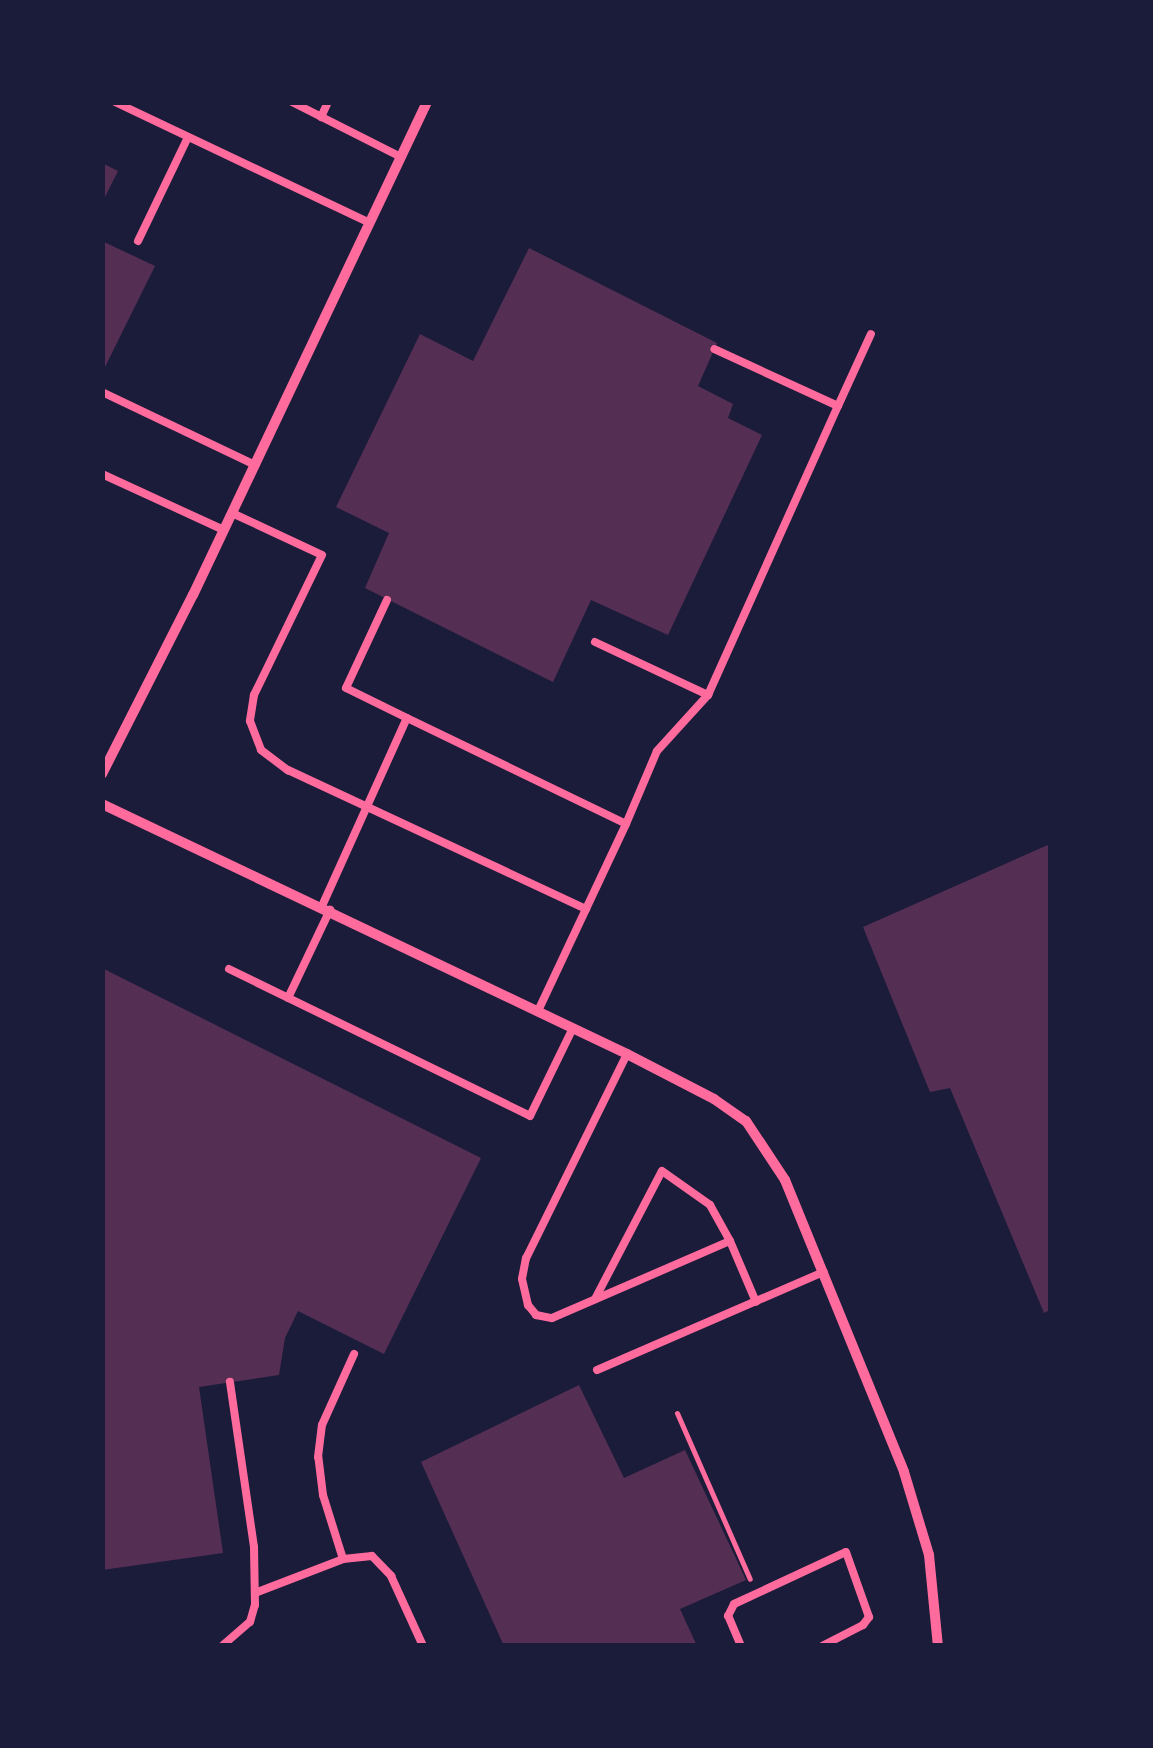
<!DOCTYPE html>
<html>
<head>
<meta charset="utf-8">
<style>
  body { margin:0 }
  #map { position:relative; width:1153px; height:1748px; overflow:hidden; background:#1b1b3a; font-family:Ubuntu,sans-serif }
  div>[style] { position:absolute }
  .building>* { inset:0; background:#542f53 }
  .path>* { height:5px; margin:-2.5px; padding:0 2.5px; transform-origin:2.5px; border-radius:2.5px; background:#ff6b9d }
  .service>* { height:8px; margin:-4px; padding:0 4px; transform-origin:4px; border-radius:4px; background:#ff6b9d }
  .minor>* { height:10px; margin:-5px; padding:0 5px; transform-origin:5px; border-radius:5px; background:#ff6b9d }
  span { translate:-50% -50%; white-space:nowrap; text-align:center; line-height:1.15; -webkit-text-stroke:8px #1b1b3a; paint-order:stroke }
  .frame { position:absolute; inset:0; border:105px solid #1b1b3a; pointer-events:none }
</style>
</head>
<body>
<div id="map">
  <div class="building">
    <div style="clip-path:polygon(102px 163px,118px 171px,102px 203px)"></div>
    <div style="clip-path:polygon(102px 241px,155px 266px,102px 373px)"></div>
    <div style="clip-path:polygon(529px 248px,717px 343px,698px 386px,733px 404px,728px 418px,762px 435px,668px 635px,591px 600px,553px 682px,365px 588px,389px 533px,336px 507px,420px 334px,473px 361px)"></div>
    <div style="clip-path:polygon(1050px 844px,1050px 1310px,1044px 1313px,950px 1088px,930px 1092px,863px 927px)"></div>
    <div style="clip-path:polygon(102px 968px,481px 1158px,384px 1354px,298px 1311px,285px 1338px,279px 1375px,199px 1387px,223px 1553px,102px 1570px)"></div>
    <div style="clip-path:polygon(579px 1385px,624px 1478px,685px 1450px,746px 1580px,680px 1609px,697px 1646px,504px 1646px,421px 1462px)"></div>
  </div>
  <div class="path">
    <div style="left:677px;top:1413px;width:181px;rotate:66.3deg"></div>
  </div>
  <div class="service">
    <div style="left:115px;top:102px;width:282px;rotate:25.4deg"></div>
    <div style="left:292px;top:102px;width:122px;rotate:26.8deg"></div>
    <div style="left:321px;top:117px;width:17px;rotate:-65deg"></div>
    <div style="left:138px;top:241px;width:115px;rotate:-64.3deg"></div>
    <div style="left:102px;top:392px;width:170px;rotate:25.5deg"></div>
    <div style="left:838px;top:406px;width:79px;rotate:-65.4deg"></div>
    <div style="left:102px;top:474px;width:134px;rotate:24.7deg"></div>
    <div style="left:232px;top:513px;width:99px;rotate:25deg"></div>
    <div style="left:322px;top:555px;width:156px;rotate:115.9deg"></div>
    <div style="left:254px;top:695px;width:26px;rotate:99deg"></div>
    <div style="left:250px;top:721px;width:31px;rotate:69deg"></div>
    <div style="left:261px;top:750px;width:34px;rotate:37deg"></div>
    <div style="left:288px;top:770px;width:329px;rotate:25deg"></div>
    <div style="left:387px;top:600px;width:97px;rotate:115deg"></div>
    <div style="left:346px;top:688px;width:68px;rotate:26.2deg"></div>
    <div style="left:595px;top:642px;width:125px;rotate:25.1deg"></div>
    <div style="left:626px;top:824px;width:79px;rotate:-67deg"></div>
    <div style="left:657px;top:751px;width:76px;rotate:-47.7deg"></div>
    <div style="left:708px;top:695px;width:317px;rotate:-65.8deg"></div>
    <div style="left:838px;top:406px;width:136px;rotate:-155.3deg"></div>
    <div style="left:322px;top:906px;width:206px;rotate:-65.7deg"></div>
    <div style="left:407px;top:718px;width:243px;rotate:25.8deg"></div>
    <div style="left:626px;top:824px;width:207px;rotate:115.2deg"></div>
    <div style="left:229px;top:969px;width:335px;rotate:26deg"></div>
    <div style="left:530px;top:1116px;width:98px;rotate:-64deg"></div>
    <div style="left:288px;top:998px;width:98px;rotate:-64.5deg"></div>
    <div style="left:627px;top:1054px;width:228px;rotate:116.3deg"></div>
    <div style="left:526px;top:1258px;width:21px;rotate:101deg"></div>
    <div style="left:522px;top:1279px;width:27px;rotate:77deg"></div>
    <div style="left:528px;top:1305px;width:13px;rotate:51deg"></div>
    <div style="left:536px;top:1315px;width:16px;rotate:11deg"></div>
    <div style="left:552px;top:1318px;width:194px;rotate:-23.4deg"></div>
    <div style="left:730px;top:1241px;width:66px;rotate:66.9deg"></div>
    <div style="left:595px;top:1299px;width:144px;rotate:-62.4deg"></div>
    <div style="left:662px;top:1171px;width:59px;rotate:35.3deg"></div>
    <div style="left:710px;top:1205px;width:41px;rotate:60.9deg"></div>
    <div style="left:597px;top:1370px;width:247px;rotate:-23.4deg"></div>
    <div style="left:343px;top:1559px;width:67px;rotate:-107.4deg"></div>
    <div style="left:323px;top:1495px;width:38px;rotate:-97deg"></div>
    <div style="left:318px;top:1457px;width:32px;rotate:-83deg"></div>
    <div style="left:322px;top:1425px;width:78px;rotate:-65.7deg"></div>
    <div style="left:255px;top:1593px;width:94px;rotate:-21.1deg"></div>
    <div style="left:343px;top:1559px;width:29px;rotate:-6deg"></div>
    <div style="left:372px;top:1556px;width:28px;rotate:46deg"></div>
    <div style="left:391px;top:1576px;width:77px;rotate:65.4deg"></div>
    <div style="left:222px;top:1646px;width:37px;rotate:-41deg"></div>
    <div style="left:250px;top:1622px;width:18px;rotate:-74deg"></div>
    <div style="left:255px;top:1605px;width:58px;rotate:-91deg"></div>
    <div style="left:254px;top:1547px;width:167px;rotate:-98.3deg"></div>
    <div style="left:741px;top:1646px;width:33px;rotate:-113deg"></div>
    <div style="left:728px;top:1616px;width:13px;rotate:-63deg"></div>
    <div style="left:734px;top:1604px;width:123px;rotate:-24.9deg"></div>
    <div style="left:846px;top:1552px;width:69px;rotate:70.5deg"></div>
    <div style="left:869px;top:1617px;width:10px;rotate:127deg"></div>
    <div style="left:863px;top:1625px;width:46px;rotate:152.9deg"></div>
  </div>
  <div class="minor">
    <div style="left:102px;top:774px;width:201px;rotate:-63.1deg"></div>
    <div style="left:193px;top:595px;width:546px;rotate:-64.61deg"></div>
    <div style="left:102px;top:804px;width:581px;rotate:25.46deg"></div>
    <div style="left:627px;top:1054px;width:98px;rotate:27.3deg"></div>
    <div style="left:714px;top:1099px;width:39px;rotate:35deg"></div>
    <div style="left:746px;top:1121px;width:71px;rotate:56.5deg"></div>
    <div style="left:785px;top:1180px;width:315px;rotate:67.8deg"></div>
    <div style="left:904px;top:1472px;width:87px;rotate:73.2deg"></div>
    <div style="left:929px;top:1555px;width:91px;rotate:84.4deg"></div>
  </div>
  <div class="frame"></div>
</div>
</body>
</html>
